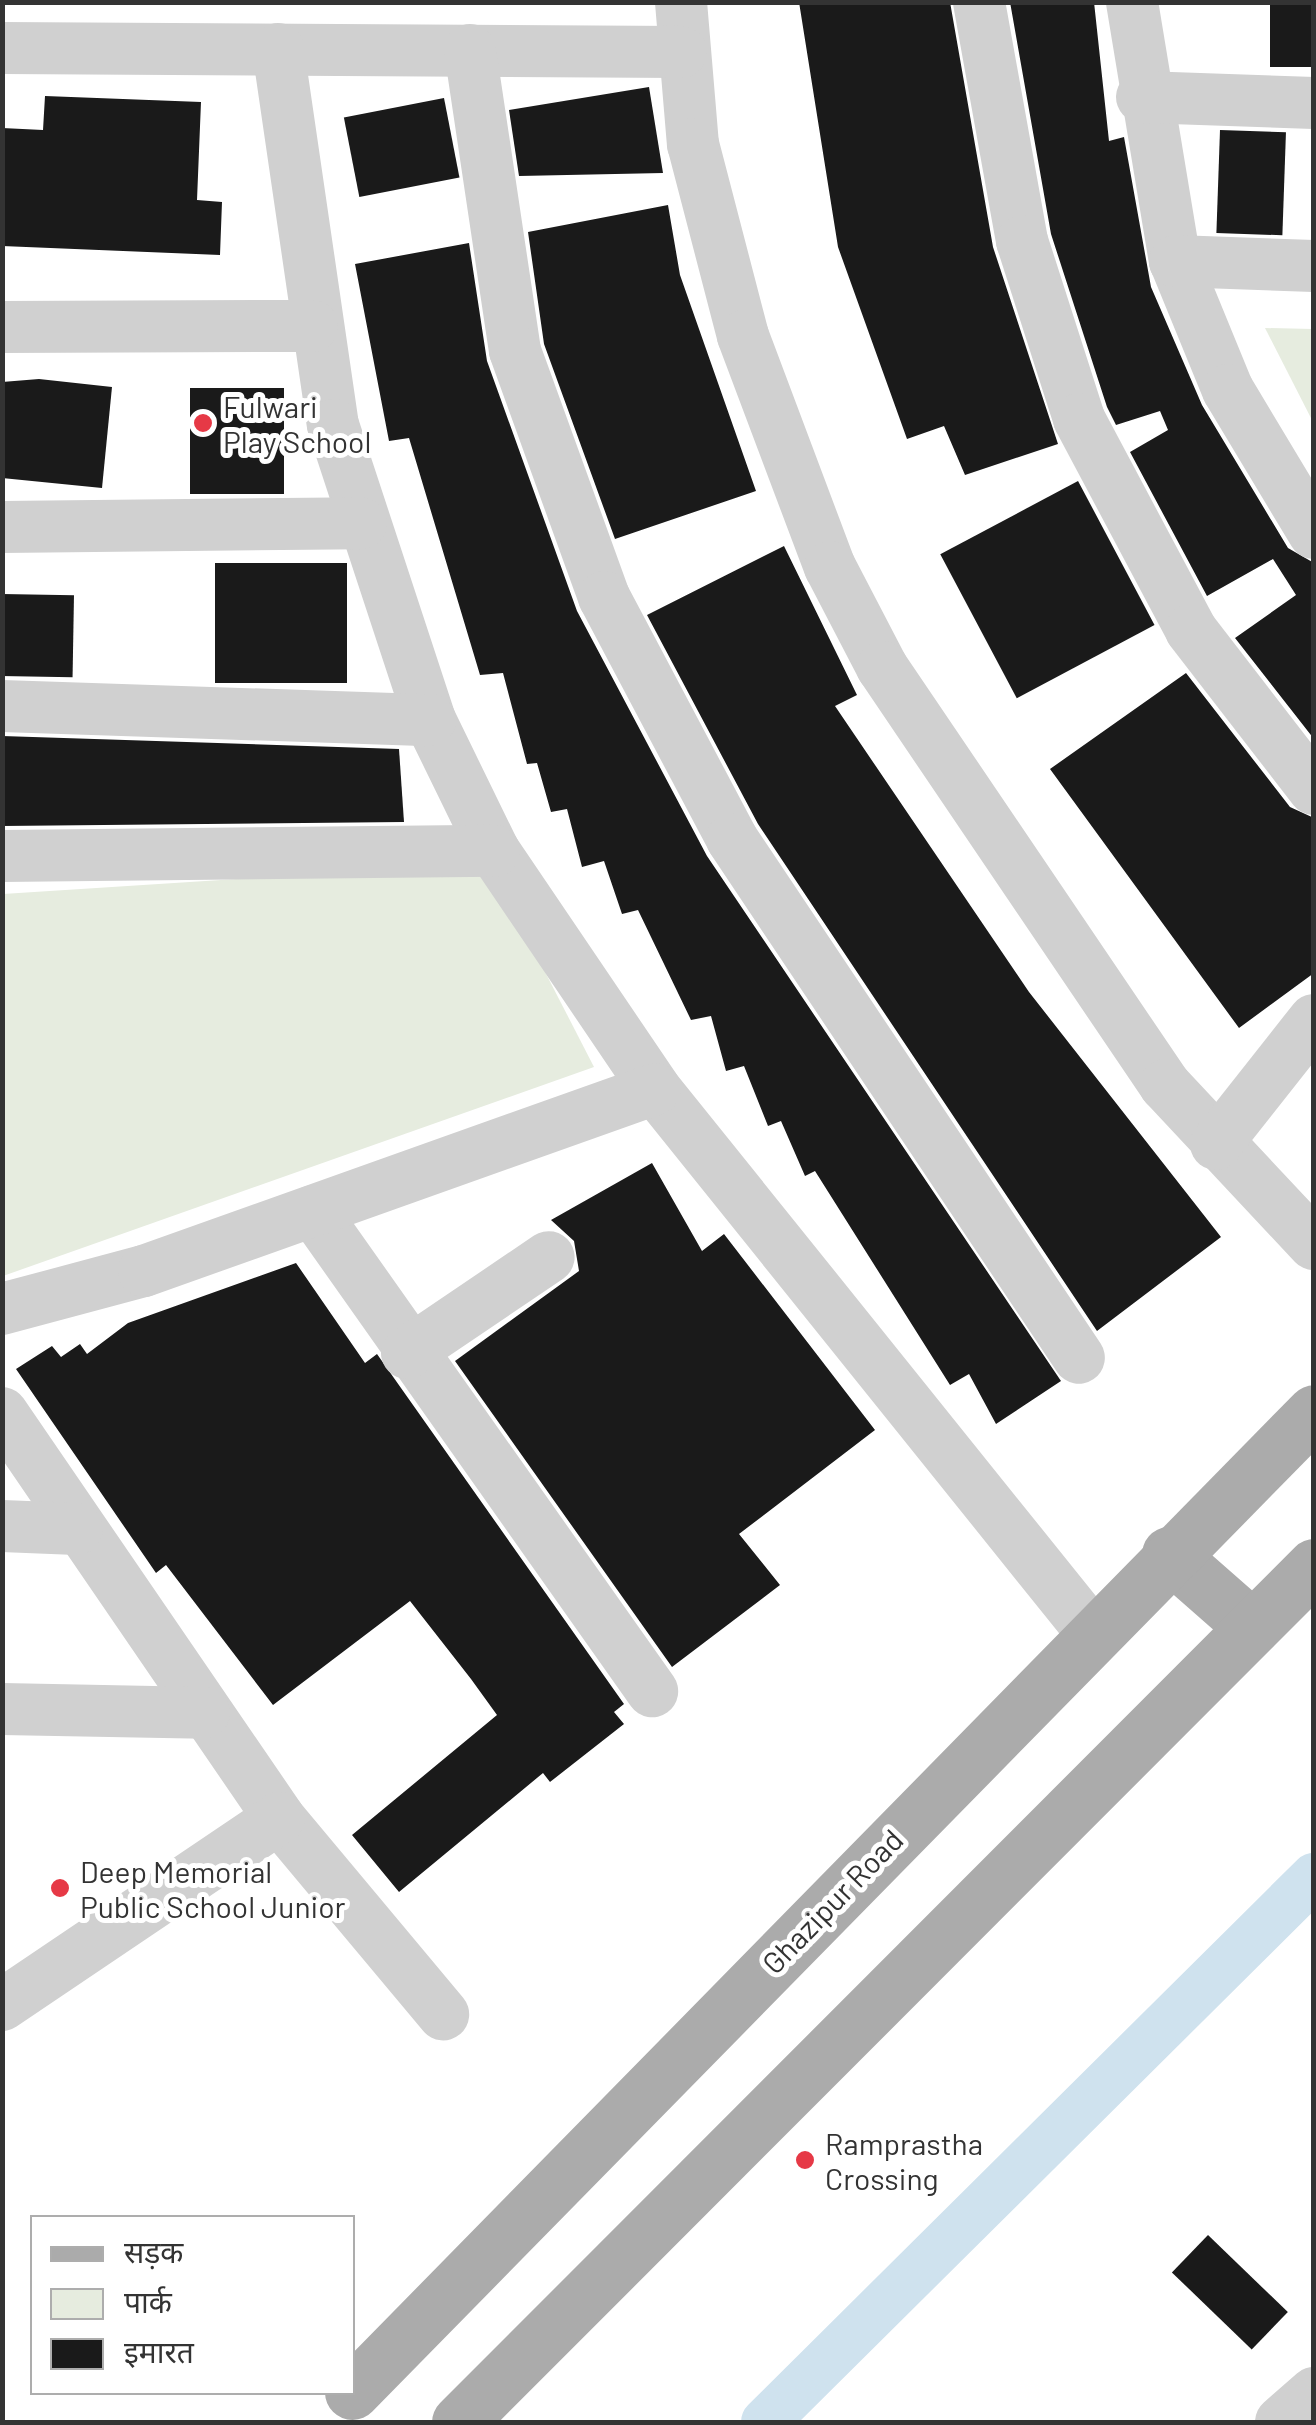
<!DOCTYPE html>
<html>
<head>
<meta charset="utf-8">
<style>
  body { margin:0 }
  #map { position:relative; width:1316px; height:2425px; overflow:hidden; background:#fff; font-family:Barlow,"Noto Sans Devanagari",sans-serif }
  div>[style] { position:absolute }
  .green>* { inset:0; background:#e6ecdf }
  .canal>* { height:48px; margin:-24px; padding:0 24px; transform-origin:24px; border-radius:24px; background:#cfe2ee }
  .building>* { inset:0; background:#1a1a1a; transform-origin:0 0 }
  .minor>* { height:52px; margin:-26px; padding:0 26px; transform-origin:26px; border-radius:26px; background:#d0d0d0 }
  .major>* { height:55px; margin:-27.5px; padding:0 27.5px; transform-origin:27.5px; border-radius:27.5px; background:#ababab }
  .dots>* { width:28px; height:28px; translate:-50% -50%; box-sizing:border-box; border:5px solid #fff; border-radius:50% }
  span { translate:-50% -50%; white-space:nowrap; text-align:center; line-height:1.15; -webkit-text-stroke:10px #fff; paint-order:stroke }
  .poi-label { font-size:30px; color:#333 }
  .left { translate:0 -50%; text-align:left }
  .street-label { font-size:30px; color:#333 }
  .frame { position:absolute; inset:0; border:5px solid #333; pointer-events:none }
  .legend { position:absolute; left:30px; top:2215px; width:325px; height:180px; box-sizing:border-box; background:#fff; border:2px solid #adadad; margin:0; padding:12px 18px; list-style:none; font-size:30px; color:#333 }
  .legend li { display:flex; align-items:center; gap:20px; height:50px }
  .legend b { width:50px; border:2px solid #adadad }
</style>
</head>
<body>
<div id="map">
  <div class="green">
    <div style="clip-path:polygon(1265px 328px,1313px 329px,1313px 422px)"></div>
    <div style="clip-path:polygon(489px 863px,594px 1067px,3px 1276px,3px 894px)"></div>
  </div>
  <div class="canal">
    <div style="left:765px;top:2422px;width:774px;rotate:-44.79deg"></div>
  </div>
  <div class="building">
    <div style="clip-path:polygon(799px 2px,950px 2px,993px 247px,1058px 444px,965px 475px,944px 426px,907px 439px,838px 247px)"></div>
    <div style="clip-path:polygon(1010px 2px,1094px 2px,1109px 141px,1124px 137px,1151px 287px,1202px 405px,1288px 548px,1314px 563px,1314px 739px,1235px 638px,1296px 595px,1273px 559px,1207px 596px,1130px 452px,1168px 430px,1160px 411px,1116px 425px,1107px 407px,1051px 234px)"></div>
    <div style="left:1270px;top:2px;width:44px;height:65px"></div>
    <div style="clip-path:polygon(649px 87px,663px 173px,519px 176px,509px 110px)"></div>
    <div style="clip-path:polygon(45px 96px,201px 102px,197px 200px,222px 202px,220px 255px,2px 246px,2px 128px,43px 130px)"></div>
    <div style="left:444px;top:98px;width:81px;height:102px;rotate:79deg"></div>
    <div style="left:1220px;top:130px;width:66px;height:103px;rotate:2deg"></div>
    <div style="clip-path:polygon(668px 205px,680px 275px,756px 491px,615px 539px,544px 344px,528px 232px)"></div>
    <div style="clip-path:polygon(469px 243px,487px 361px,577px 611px,707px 856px,1061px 1381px,996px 1424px,969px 1374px,950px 1385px,815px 1171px,805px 1176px,781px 1121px,768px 1126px,744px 1066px,726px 1071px,711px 1016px,691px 1020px,638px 910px,622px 914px,604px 861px,582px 867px,567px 809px,551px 812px,537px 763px,527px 764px,503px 673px,480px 675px,409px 438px,389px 441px,355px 264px)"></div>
    <div style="clip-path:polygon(39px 379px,112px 387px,102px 488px,2px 478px,2px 382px)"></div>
    <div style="left:190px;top:388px;width:94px;height:106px"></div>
    <div style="left:1078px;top:481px;width:163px;height:156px;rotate:62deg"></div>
    <div style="clip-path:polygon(784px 546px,857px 695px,835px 706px,1029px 992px,1221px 1237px,1097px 1331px,758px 824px,647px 615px)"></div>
    <div style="left:215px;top:563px;width:132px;height:120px"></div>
    <div style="left:2px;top:594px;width:72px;height:82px;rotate:1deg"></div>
    <div style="clip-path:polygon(1186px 673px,1290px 807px,1314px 818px,1314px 973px,1239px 1028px,1050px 769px)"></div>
    <div style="clip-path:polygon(2px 736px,399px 749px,404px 822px,2px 826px)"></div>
    <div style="clip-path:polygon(652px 1163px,702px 1251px,724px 1234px,875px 1430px,739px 1534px,780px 1585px,672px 1667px,455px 1361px,579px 1271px,574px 1241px,551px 1220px)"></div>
    <div style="clip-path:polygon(296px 1263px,365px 1363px,377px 1354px,624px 1704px,614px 1712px,624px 1724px,550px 1782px,543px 1773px,399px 1892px,352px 1835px,497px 1715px,471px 1679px,410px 1601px,273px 1705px,166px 1565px,156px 1573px,16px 1369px,52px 1346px,61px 1357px,80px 1344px,87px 1354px,128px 1323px)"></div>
    <div style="left:1208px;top:2235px;width:111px;height:52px;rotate:44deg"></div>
  </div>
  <div class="minor">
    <div style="left:681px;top:2px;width:143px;rotate:85.2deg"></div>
    <div style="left:693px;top:144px;width:198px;rotate:75.4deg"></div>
    <div style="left:743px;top:336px;width:247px;rotate:69.4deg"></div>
    <div style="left:830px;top:567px;width:113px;rotate:62.5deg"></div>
    <div style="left:882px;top:667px;width:505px;rotate:55.9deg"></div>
    <div style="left:1165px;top:1085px;width:218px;rotate:46.9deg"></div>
    <div style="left:979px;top:2px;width:243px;rotate:79.8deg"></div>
    <div style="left:1022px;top:241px;width:187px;rotate:72.2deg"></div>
    <div style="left:1079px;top:419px;width:239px;rotate:62deg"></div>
    <div style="left:1191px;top:630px;width:201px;rotate:52.3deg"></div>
    <div style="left:1132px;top:2px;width:263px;rotate:80.6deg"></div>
    <div style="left:1175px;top:261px;width:139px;rotate:67.7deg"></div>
    <div style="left:1228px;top:390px;width:167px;rotate:59deg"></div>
    <div style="left:2px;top:48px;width:679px;rotate:0.34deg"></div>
    <div style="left:278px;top:49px;width:380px;rotate:81.7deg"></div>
    <div style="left:333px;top:425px;width:311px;rotate:71.8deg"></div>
    <div style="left:430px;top:720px;width:146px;rotate:64deg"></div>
    <div style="left:494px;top:851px;width:287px;rotate:55.9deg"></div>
    <div style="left:655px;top:1089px;width:699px;rotate:51.21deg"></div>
    <div style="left:470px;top:50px;width:304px;rotate:81.5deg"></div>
    <div style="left:515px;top:351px;width:262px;rotate:70.1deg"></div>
    <div style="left:604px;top:597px;width:274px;rotate:62.1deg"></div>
    <div style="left:732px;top:839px;width:624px;rotate:56.23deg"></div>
    <div style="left:1142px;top:97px;width:172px;rotate:2deg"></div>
    <div style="left:1175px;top:261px;width:139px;rotate:2.1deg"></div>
    <div style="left:2px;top:327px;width:310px;rotate:-0.2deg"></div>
    <div style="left:2px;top:527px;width:359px;rotate:-0.6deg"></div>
    <div style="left:2px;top:706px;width:428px;rotate:1.9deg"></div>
    <div style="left:2px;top:856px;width:492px;rotate:-0.6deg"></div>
    <div style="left:1216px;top:1144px;width:158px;rotate:-51.7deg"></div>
    <div style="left:313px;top:1211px;width:588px;rotate:54.77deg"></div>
    <div style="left:2px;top:1309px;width:147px;rotate:-15deg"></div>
    <div style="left:144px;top:1271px;width:542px;rotate:-19.6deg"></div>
    <div style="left:407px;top:1353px;width:171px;rotate:-34.1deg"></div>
    <div style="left:2px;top:1413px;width:491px;rotate:55.6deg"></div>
    <div style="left:279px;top:1818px;width:256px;rotate:50.1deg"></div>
    <div style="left:2px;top:1526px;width:75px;rotate:2.3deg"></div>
    <div style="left:2px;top:1709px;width:202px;rotate:1.1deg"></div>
    <div style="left:2px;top:2005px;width:334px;rotate:-34deg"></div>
    <div style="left:1281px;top:2422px;width:44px;rotate:-41.3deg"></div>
  </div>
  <div class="major">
    <div style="left:1169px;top:1554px;width:111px;rotate:41.3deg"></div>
    <div style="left:352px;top:2392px;width:1373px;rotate:-45.53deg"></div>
    <div style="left:459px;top:2422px;width:1210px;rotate:-45.03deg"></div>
  </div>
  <div class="dots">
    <div style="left:203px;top:423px;background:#e63946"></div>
    <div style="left:60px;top:1888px;background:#e63946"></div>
    <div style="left:805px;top:2160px;background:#e63946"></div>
  </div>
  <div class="poi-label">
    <span class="left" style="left:223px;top:423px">Fulwari<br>Play School</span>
    <span class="left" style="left:80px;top:1888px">Deep Memorial<br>Public School Junior</span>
    <span class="left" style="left:825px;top:2160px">Ramprastha<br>Crossing</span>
  </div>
  <div class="street-label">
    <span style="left:832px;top:1901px;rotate:-46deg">Ghazipur Road</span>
  </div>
  <div class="frame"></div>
  <ul class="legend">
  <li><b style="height:12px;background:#ababab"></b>सड़क</li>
  <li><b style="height:28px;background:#e6ecdf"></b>पार्क</li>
  <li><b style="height:28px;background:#1a1a1a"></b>इमारत</li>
  </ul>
</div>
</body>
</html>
